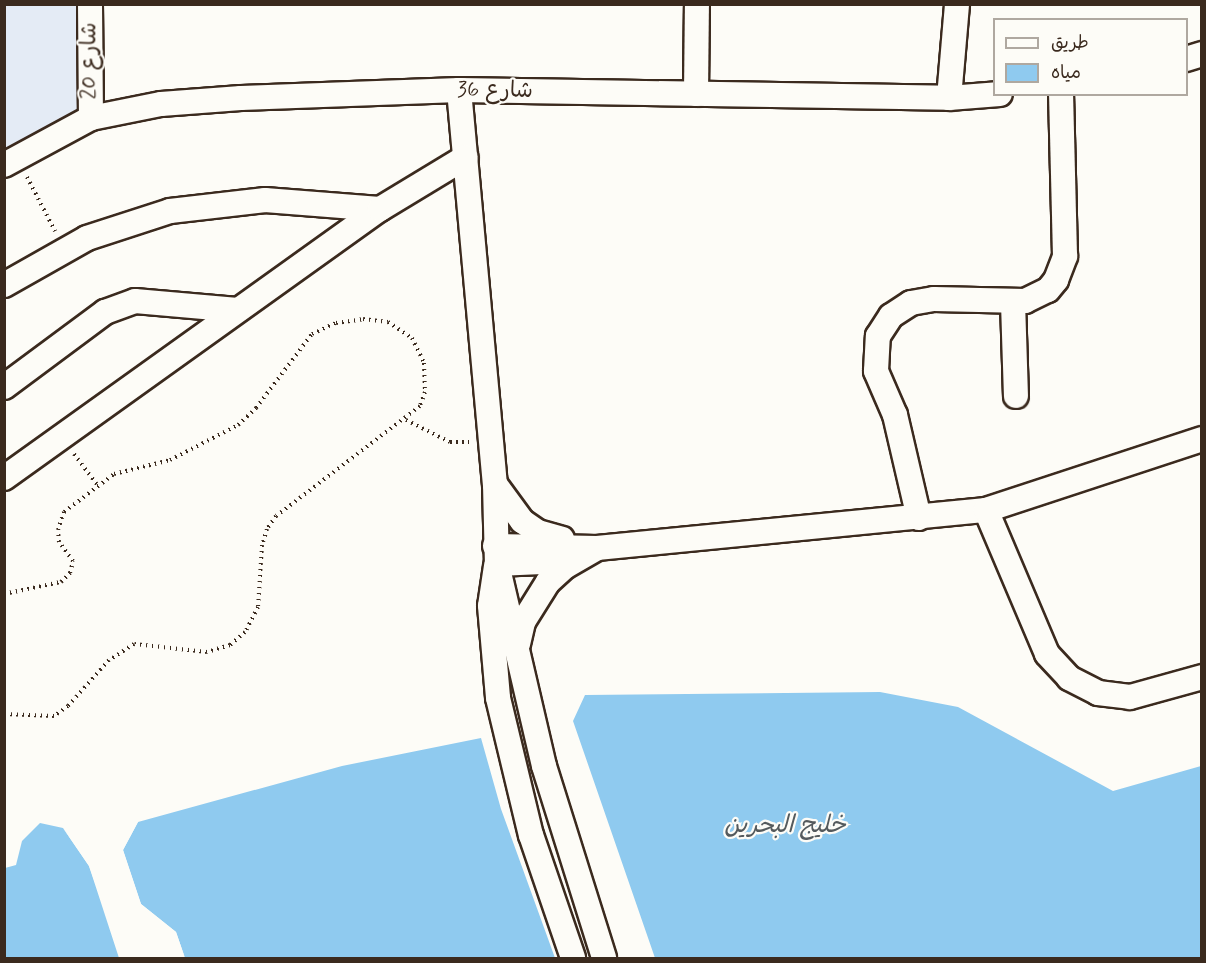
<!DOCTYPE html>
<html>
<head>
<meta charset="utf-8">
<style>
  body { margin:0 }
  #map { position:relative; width:1206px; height:963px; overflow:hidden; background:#fdfcf7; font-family:Mynerve,"Playpen Sans Arabic",sans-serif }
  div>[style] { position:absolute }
  .built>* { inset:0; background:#e4ebf5 }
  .water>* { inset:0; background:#8fcaef }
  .pier>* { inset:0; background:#fdfcf7 }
  .path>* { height:4px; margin-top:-2px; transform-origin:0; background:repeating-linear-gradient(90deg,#3b2a1e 0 1.5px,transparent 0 6px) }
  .roads { filter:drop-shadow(2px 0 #3b2a1e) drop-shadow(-2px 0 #3b2a1e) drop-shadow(0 2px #3b2a1e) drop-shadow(0 -2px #3b2a1e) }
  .minor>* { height:24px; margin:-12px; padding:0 12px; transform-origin:12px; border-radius:12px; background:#fdfcf7 }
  span { translate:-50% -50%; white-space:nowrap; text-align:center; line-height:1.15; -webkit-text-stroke:4.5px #fdfcf7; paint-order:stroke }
  .street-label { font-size:22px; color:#3b2a1e }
  .water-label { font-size:24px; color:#545a5d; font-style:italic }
  .frame { position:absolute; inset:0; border:6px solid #3b2a1e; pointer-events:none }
  .legend { position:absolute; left:993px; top:18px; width:195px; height:78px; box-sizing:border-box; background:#fdfcf7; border:2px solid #afa8a0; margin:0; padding:8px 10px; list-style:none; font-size:18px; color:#3b2a1e }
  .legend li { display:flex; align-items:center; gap:12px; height:30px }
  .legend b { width:30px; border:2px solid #afa8a0 }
</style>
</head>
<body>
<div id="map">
  <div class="built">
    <div style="clip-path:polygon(5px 5px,90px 5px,91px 118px,5px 165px)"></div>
  </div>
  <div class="water">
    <div style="clip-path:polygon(880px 692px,958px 707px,1113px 791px,1201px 766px,1201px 958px,655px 958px,573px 721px,585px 695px)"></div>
    <div style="clip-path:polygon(481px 738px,501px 809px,555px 958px,185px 958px,176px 932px,141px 904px,123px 850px,138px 822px,342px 766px)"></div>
    <div style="clip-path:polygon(40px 823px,63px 828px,89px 866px,119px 958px,5px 958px,5px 868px,16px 865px,22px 841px)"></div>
  </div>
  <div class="pier">
    <div style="clip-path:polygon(134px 822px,138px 822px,123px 850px,141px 904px,176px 932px,185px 958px,174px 934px,138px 905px,120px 850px)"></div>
    <div style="clip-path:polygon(63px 828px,91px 865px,122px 958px,89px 866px)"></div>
  </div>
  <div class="path">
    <div style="left:27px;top:177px;width:61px;rotate:62.6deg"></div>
    <div style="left:406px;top:420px;width:49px;rotate:26.6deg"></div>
    <div style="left:450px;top:442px;width:19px"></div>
    <div style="left:74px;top:454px;width:39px;rotate:53deg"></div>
    <div style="left:4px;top:594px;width:58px;rotate:-11.9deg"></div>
    <div style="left:61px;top:582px;width:13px;rotate:-45deg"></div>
    <div style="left:70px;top:573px;width:12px;rotate:-76deg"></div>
    <div style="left:73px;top:561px;width:24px;rotate:-126deg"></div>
    <div style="left:59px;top:542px;width:12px;rotate:-95deg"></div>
    <div style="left:58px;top:530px;width:19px;rotate:-72deg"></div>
    <div style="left:64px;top:512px;width:63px;rotate:-37.2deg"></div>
    <div style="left:114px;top:474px;width:58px;rotate:-14deg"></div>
    <div style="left:170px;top:460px;width:76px;rotate:-27.2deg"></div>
    <div style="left:238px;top:425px;width:25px;rotate:-43deg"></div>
    <div style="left:256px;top:408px;width:93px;rotate:-52.9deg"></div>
    <div style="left:312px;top:334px;width:26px;rotate:-25deg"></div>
    <div style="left:336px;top:323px;width:27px;rotate:-8deg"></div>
    <div style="left:363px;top:319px;width:25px;rotate:7deg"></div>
    <div style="left:388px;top:322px;width:29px;rotate:34deg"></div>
    <div style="left:412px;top:338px;width:28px;rotate:64deg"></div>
    <div style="left:424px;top:363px;width:29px;rotate:88deg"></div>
    <div style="left:425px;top:392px;width:15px;rotate:110deg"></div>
    <div style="left:420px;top:406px;width:181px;rotate:142.6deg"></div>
    <div style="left:276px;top:516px;width:16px;rotate:125deg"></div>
    <div style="left:267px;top:529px;width:17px;rotate:107deg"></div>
    <div style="left:262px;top:545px;width:62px;rotate:93.7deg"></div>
    <div style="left:258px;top:607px;width:28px;rotate:117deg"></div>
    <div style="left:245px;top:632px;width:20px;rotate:139deg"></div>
    <div style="left:230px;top:645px;width:24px;rotate:163deg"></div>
    <div style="left:207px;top:652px;width:73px;rotate:-173.7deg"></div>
    <div style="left:134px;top:644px;width:30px;rotate:147deg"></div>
    <div style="left:109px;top:660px;width:62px;rotate:131.7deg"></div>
    <div style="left:68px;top:706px;width:17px;rotate:144deg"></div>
    <div style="left:54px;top:716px;width:50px;rotate:-177.7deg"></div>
  </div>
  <div class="roads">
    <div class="minor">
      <div style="left:90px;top:4px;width:114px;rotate:89.5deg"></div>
      <div style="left:1186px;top:59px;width:17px;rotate:-17deg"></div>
      <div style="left:459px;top:90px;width:396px;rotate:84.8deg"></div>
      <div style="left:495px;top:484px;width:80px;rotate:88.6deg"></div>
      <div style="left:497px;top:564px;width:207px;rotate:76.9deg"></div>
      <div style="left:544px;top:766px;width:201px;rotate:72.6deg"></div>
      <div style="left:696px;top:94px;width:90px;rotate:-89.4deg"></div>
      <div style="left:949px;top:98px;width:94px;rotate:-85.1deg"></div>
      <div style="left:4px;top:165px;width:99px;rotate:-28.4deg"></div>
      <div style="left:91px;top:118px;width:71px;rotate:-11.3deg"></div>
      <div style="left:161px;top:104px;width:80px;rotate:-4.3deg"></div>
      <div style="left:241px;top:98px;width:218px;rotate:-2.1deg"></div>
      <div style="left:459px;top:90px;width:490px;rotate:0.9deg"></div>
      <div style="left:949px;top:98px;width:51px;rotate:-4.5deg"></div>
      <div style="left:4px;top:285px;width:95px;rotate:-29.5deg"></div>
      <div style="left:87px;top:238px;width:87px;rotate:-18deg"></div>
      <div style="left:170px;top:211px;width:96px;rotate:-6.6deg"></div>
      <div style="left:265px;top:200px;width:115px;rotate:4.5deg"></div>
      <div style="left:1013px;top:302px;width:94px;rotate:88.2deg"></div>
      <div style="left:4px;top:387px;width:126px;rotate:-36.6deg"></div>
      <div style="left:105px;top:312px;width:32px;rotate:-20deg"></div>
      <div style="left:135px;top:301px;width:103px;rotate:5deg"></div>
      <div style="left:4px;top:478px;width:462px;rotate:-35.6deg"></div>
      <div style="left:380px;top:209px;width:100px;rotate:-31.2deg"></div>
      <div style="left:495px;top:484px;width:46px;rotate:53.9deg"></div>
      <div style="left:522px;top:521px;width:19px;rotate:35deg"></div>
      <div style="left:538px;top:532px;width:25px;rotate:16deg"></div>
      <div style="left:986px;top:510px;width:156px;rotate:67deg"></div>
      <div style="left:1047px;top:654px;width:33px;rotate:47deg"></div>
      <div style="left:1069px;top:678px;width:33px;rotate:27deg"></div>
      <div style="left:1098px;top:693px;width:32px;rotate:7deg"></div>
      <div style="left:1130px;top:697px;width:75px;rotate:-15.5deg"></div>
      <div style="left:919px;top:518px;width:106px;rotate:-103.1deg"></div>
      <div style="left:895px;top:415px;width:48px;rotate:-113.4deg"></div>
      <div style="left:876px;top:371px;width:35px;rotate:-87deg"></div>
      <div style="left:878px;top:336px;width:24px;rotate:-57deg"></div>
      <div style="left:891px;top:316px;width:24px;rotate:-33deg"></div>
      <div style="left:911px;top:303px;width:23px;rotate:-10deg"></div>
      <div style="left:934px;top:299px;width:91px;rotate:1.3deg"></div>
      <div style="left:1025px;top:301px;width:25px;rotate:-26deg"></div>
      <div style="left:1048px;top:290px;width:13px;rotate:-51deg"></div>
      <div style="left:1056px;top:280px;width:26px;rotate:-69deg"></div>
      <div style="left:1065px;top:256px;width:162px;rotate:-91.4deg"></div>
      <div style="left:495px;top:546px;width:102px;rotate:1.1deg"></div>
      <div style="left:597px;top:548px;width:391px;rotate:-5.6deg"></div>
      <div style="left:986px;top:510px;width:227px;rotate:-18.2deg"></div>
      <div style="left:497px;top:564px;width:45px;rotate:-2.5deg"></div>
      <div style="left:542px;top:562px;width:33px;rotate:-12deg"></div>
      <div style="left:496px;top:566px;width:40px;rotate:98.5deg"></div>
      <div style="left:490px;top:606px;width:92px;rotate:85deg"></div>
      <div style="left:498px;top:698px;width:141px;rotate:76.5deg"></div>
      <div style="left:531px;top:835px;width:130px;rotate:71.1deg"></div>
      <div style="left:518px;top:644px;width:23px;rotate:-77deg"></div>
      <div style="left:523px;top:622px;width:47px;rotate:-58deg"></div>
      <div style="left:548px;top:582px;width:24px;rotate:-42deg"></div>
      <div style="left:566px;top:566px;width:36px;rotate:-30deg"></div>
    </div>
  </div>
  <div class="street-label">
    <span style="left:90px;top:61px;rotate:-90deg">شارع 20</span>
    <span style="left:495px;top:91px;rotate:1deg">شارع 36</span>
  </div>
  <div class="water-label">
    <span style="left:785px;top:826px">خليج البحرين</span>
  </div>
  <div class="frame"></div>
  <ul class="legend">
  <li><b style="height:8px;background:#fdfcf7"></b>طريق</li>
  <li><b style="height:16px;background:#8fcaef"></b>مياه</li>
  </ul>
</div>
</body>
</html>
